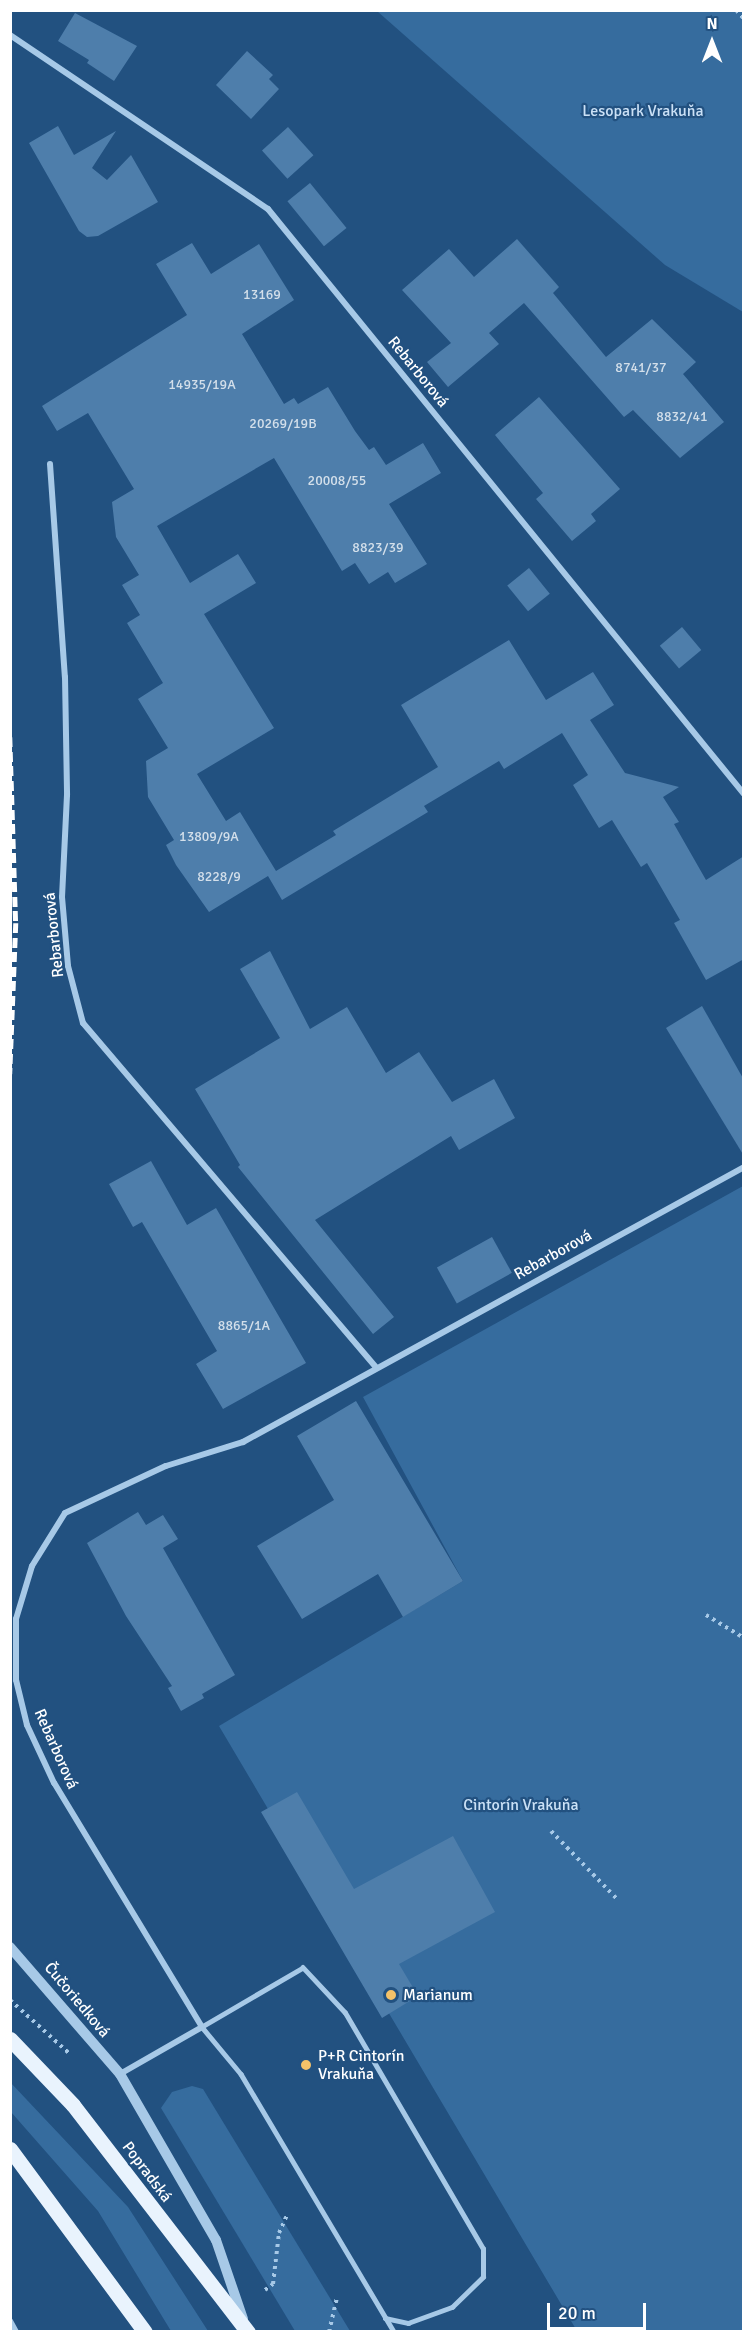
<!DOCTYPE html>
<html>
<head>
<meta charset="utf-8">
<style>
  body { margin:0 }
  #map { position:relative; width:754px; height:2342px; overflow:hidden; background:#225180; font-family:Signika,sans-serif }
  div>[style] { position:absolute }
  .green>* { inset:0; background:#366c9e }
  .building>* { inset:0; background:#4e7eab; transform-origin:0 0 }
  .path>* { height:4px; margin-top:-2px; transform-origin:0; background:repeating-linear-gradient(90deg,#a7c9e7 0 3px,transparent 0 7.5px) }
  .service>* { height:4.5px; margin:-2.25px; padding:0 2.25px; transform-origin:2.25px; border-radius:2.25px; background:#a7c9e7 }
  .minor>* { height:6px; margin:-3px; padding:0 3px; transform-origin:3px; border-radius:3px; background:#a7c9e7 }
  .tertiary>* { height:10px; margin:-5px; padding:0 5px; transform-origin:5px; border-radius:5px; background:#a7c9e7 }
  .primary>* { height:15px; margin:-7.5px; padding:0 7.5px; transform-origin:7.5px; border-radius:7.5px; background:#e9f3fd }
  .rail>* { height:4.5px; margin-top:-2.25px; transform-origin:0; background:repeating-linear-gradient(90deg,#fff 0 10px,transparent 0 14.5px) }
  .dots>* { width:16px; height:16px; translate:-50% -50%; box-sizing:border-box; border:3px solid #225180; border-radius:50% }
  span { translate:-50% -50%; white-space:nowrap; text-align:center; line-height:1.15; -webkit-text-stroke:4.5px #225180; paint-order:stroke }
  .number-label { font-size:14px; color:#d3dfea }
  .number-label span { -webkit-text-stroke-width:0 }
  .park-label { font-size:16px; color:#cbe1f6 }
  .street-label { font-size:16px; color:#fff }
  .poi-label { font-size:16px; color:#fff }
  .left { translate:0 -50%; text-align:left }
  .frame { position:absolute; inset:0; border:12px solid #fff; pointer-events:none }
  .north { position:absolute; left:682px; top:12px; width:60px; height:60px; -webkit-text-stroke:4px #225180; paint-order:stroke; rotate:0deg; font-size:16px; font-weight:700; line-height:24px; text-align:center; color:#fff }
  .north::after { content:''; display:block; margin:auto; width:21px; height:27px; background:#fff; clip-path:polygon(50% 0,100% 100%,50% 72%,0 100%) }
  .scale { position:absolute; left:547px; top:2303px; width:99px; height:27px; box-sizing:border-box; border:3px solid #fff; border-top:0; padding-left:8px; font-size:18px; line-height:21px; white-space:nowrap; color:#fff; -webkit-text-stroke:4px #225180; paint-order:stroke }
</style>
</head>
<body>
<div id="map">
  <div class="green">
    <div style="clip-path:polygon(377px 11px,743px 11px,743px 312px,665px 265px)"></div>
    <div style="clip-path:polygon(743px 1186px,743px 2331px,577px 2331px,219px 1726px,463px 1581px,363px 1397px)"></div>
    <div style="clip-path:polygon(10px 2082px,128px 2207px,208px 2331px,171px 2331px,98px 2211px,11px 2112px)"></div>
    <div style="clip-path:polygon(192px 2086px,203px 2089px,350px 2331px,295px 2331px,161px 2108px,172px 2092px)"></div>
  </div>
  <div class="building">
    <div style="clip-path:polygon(75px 13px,137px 46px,114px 81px,87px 63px,89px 60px,58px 41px)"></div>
    <div style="clip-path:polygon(247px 51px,273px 75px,269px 79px,279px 89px,251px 119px,216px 85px)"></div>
    <div style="clip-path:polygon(58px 126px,74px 155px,116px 131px,92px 168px,107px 180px,131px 155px,158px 202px,98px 236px,87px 237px,79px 231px,29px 143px)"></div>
    <div style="left:288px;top:127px;width:38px;height:35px;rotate:48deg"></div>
    <div style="left:310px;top:183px;width:58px;height:29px;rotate:51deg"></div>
    <div style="clip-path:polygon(517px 239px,559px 287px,553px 293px,606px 357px,652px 319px,696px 362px,683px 374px,724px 422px,680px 458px,633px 410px,624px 417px,524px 303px,489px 333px,499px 344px,448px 387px,427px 362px,451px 343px,402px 290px,449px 249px,474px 277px)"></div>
    <div style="clip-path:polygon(192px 243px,211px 274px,259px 244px,294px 300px,242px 334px,284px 404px,294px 398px,298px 404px,328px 387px,355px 431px,369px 450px,374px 447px,386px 465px,423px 443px,441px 473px,389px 504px,427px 564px,395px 583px,388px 572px,369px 584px,355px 563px,342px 571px,274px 458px,157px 526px,190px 583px,238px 554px,256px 583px,204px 614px,274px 728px,197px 774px,226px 821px,240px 812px,276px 871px,336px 835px,333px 831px,438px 767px,401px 705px,509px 640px,546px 700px,593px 672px,614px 705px,590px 720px,625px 773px,679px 787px,663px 797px,679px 822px,674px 824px,706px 880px,744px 856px,744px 959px,706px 980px,674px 923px,680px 920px,647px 863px,641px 867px,612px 820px,599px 828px,573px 785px,588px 775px,562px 733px,504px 769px,499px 761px,424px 806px,428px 812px,282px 900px,268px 876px,209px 912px,176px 865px,166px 845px,174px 840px,148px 797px,146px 761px,168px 748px,138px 699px,163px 683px,127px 623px,140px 615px,122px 585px,139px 575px,116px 537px,112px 502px,134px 489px,88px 413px,57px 431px,42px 406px,187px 315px,156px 264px)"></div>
    <div style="clip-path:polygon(539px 397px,620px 489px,591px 514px,596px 521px,572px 541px,536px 499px,543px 493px,495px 435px)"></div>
    <div style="left:529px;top:568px;width:33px;height:28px;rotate:51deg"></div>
    <div style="left:682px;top:627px;width:30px;height:29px;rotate:50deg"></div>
    <div style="clip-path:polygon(270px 951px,310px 1029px,347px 1007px,386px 1073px,419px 1052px,452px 1102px,494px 1079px,515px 1118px,459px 1150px,451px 1136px,315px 1220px,394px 1317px,373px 1334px,238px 1167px,240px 1165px,195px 1089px,280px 1038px,240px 969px)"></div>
    <div style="clip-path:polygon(702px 1006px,744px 1080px,744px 1156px,666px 1028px)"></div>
    <div style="clip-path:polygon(151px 1161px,187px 1225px,216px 1208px,306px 1363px,223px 1409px,196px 1364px,217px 1351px,142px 1222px,133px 1227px,109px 1184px)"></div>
    <div style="left:492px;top:1237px;width:41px;height:63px;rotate:61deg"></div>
    <div style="clip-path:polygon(356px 1401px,463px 1581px,403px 1617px,378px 1574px,302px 1619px,257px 1546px,334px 1500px,297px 1436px)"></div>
    <div style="clip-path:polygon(138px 1512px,146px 1525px,163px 1515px,178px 1539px,163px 1548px,235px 1675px,202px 1694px,204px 1698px,181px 1711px,168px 1688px,172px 1686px,126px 1616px,87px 1543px)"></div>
    <div style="clip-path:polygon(297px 1792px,354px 1889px,453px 1836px,495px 1912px,399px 1964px,418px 1996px,382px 2018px,261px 1812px)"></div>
  </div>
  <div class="path">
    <div style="left:736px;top:10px;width:12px;rotate:48deg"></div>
    <div style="left:706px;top:1615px;width:44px;rotate:31.2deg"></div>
    <div style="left:551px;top:1831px;width:95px;rotate:45.9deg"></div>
    <div style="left:10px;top:2000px;width:81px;rotate:42deg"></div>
    <div style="left:265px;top:2290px;width:10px;rotate:-37deg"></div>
    <div style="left:273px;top:2284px;width:51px;rotate:-83.3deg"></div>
    <div style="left:279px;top:2233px;width:20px;rotate:-66deg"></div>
    <div style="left:329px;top:2332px;width:37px;rotate:-77deg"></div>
  </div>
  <div class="service">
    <div style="left:385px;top:2318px;width:24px;rotate:12deg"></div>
    <div style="left:408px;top:2323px;width:47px;rotate:-20deg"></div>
    <div style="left:452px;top:2307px;width:43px;rotate:-44.1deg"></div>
    <div style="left:483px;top:2277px;width:28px;rotate:-90deg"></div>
    <div style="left:483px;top:2249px;width:273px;rotate:-120.3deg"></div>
    <div style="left:345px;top:2013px;width:62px;rotate:-133deg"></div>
    <div style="left:303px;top:1968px;width:117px;rotate:149.7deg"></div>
    <div style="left:202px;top:2027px;width:61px;rotate:50.3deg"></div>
    <div style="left:241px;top:2074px;width:300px;rotate:59.3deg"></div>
  </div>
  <div class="minor">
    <div style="left:10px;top:35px;width:311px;rotate:34deg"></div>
    <div style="left:268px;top:209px;width:754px;rotate:50.87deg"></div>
    <div style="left:50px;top:464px;width:214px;rotate:86deg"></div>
    <div style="left:65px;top:677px;width:118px;rotate:89deg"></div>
    <div style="left:67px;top:795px;width:102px;rotate:92.8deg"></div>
    <div style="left:62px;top:897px;width:69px;rotate:85deg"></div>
    <div style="left:68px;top:966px;width:59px;rotate:75.3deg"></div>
    <div style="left:83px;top:1023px;width:452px;rotate:49.6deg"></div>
    <div style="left:120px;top:2074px;width:95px;rotate:-29.8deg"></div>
    <div style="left:202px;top:2027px;width:285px;rotate:-121.2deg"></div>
    <div style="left:54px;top:1783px;width:64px;rotate:-115deg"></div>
    <div style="left:27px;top:1725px;width:46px;rotate:-103.7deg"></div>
    <div style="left:16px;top:1680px;width:61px;rotate:-90deg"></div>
    <div style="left:16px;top:1619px;width:55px;rotate:-73.2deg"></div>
    <div style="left:32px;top:1566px;width:62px;rotate:-58.1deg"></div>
    <div style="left:65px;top:1513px;width:111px;rotate:-25deg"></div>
    <div style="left:166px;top:1466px;width:81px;rotate:-17.3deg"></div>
    <div style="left:243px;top:1442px;width:572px;rotate:-28.76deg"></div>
    <div style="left:10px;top:2321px;width:13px;rotate:61deg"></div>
  </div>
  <div class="tertiary">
    <div style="left:10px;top:1947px;width:168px;rotate:49.1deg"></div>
    <div style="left:120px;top:2074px;width:192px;rotate:60deg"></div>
    <div style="left:216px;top:2240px;width:83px;rotate:71.1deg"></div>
  </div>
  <div class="primary">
    <div style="left:10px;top:2039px;width:91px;rotate:46.3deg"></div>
    <div style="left:73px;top:2105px;width:287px;rotate:52.4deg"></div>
    <div style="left:10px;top:2149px;width:227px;rotate:53.6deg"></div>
  </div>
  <div class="rail">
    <div style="left:10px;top:737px;width:186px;rotate:88.2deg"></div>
    <div style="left:16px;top:923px;width:151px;rotate:92.3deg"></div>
  </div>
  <div class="dots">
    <div style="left:391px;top:1995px;background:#f4c269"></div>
    <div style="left:306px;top:2065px;background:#f4c269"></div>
  </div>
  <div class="number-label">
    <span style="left:262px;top:295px">13169</span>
    <span style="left:641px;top:368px">8741/37</span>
    <span style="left:202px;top:385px">14935/19A</span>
    <span style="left:682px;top:417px">8832/41</span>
    <span style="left:283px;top:424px">20269/19B</span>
    <span style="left:337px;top:481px">20008/55</span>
    <span style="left:378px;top:548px">8823/39</span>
    <span style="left:209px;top:837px">13809/9A</span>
    <span style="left:219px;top:877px">8228/9</span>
    <span style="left:244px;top:1326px">8865/1A</span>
  </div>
  <div class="park-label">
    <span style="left:643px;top:111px">Lesopark Vrakuňa</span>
    <span style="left:521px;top:1805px">Cintorín Vrakuňa</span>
  </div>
  <div class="street-label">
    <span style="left:418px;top:372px;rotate:51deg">Rebarborová</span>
    <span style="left:54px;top:935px;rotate:-96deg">Rebarborová</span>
    <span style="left:553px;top:1255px;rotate:-29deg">Rebarborová</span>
    <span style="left:56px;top:1749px;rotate:66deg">Rebarborová</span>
    <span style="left:77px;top:2000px;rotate:50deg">Čučoriedková</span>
    <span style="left:147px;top:2172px;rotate:53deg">Popradská</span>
  </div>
  <div class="poi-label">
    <span class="left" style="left:403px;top:1995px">Marianum</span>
    <span class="left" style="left:318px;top:2065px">P+R Cintorín<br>Vrakuňa</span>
  </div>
  <div class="frame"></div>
  <div class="north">N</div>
  <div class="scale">20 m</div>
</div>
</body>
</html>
